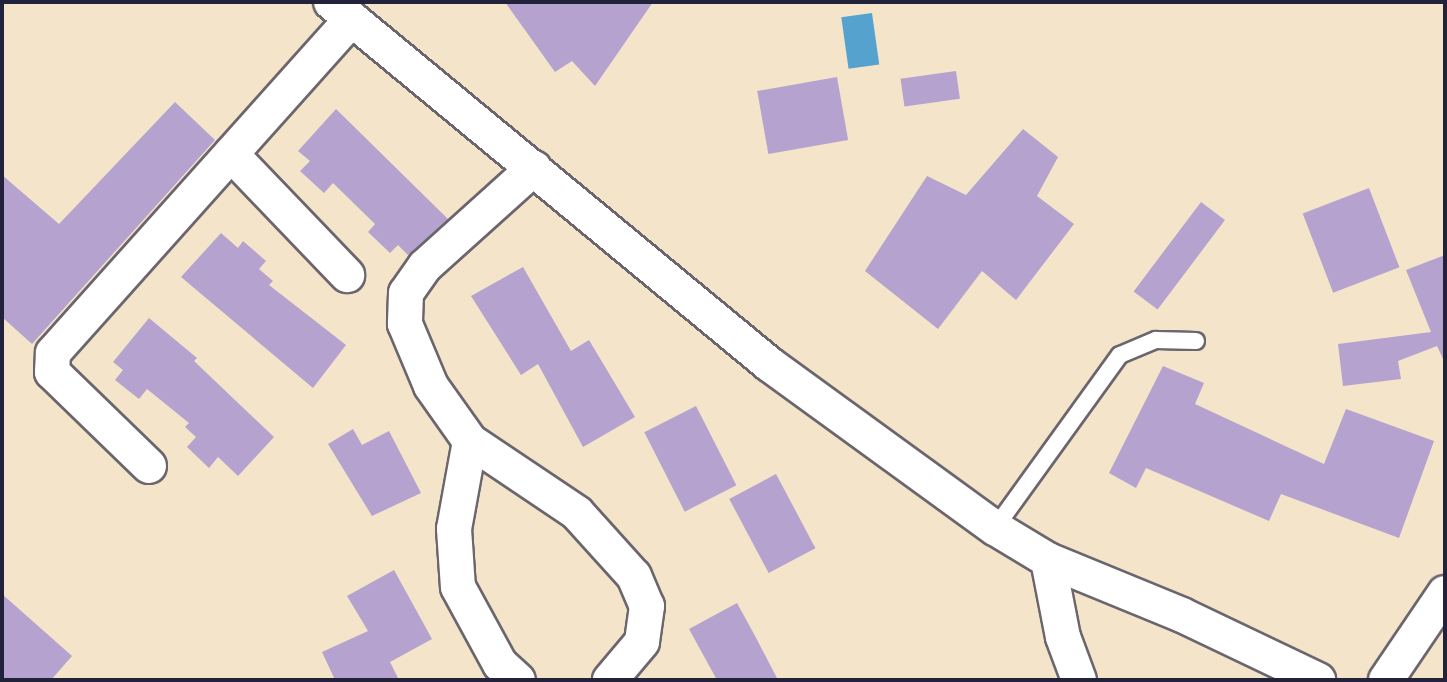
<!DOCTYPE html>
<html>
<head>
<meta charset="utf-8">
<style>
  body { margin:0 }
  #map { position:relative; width:1447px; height:682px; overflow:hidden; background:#f3e4ca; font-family:"Architects Daughter",sans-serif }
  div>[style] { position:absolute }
  .water>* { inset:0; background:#56a2cf; transform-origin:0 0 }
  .building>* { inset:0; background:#b6a2cf; transform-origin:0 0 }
  .roads { filter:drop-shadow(2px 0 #6b666d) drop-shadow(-2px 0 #6b666d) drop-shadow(0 2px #6b666d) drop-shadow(0 -2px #6b666d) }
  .service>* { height:16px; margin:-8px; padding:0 8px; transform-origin:8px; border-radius:8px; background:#fff }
  .minor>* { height:34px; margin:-17px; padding:0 17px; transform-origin:17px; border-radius:17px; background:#fff }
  span { translate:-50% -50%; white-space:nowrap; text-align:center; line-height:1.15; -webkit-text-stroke:6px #fdfcf7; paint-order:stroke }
  .frame { position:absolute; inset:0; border:4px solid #22223b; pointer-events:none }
</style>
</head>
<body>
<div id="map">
  <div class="water">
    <div style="left:872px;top:13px;width:52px;height:31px;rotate:82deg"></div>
  </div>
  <div class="building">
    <div style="clip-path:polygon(505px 2px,653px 2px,595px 86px,572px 61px,555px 72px)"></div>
    <div style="left:956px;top:71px;width:28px;height:56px;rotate:82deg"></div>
    <div style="left:837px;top:77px;width:64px;height:81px;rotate:80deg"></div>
    <div style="clip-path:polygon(175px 102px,215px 140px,32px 344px,2px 317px,2px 175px,59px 224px)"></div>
    <div style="clip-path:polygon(336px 109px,448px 219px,408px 255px,398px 245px,390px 253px,368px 232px,375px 224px,333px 183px,324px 193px,300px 171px,310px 161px,298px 151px)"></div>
    <div style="clip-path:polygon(1023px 129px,1058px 157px,1037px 196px,1074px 224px,1016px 300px,982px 271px,938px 329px,865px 271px,927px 176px,966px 195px)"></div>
    <div style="left:1369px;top:188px;width:85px;height:71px;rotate:69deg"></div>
    <div style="left:1201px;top:202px;width:30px;height:112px;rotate:37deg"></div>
    <div style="clip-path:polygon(221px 233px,238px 248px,243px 241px,266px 261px,259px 269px,273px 281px,269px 285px,346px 345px,313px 388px,181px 277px)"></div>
    <div style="clip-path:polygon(1445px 255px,1445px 363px,1437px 346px,1398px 361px,1401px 379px,1343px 386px,1338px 344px,1431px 332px,1406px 270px)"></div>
    <div style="clip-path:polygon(523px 267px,571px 351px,589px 340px,635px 417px,583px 447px,538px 364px,521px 375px,471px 296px)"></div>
    <div style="clip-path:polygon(149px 318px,197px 358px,194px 361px,274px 437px,238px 476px,218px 457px,209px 468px,187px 447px,196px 437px,185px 427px,189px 423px,147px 389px,139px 399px,115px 380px,123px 370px,113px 362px)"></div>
    <div style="clip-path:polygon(1163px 366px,1204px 383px,1195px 404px,1324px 464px,1346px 409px,1434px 441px,1399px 538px,1281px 494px,1269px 521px,1146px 468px,1136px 488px,1109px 473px)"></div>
    <div style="left:696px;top:406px;width:89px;height:58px;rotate:63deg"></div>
    <div style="clip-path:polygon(353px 429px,362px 445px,389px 431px,421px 493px,372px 516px,328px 444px)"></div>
    <div style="left:776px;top:474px;width:84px;height:53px;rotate:62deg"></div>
    <div style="clip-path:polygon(394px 570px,432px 639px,390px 662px,399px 680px,335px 680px,322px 652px,368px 631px,347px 596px)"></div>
    <div style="clip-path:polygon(2px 594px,72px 656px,51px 680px,2px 680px)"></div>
    <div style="clip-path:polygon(737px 603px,754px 634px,778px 680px,717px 680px,689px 629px)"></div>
  </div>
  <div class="roads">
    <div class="service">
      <div style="left:995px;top:528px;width:213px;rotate:-54.2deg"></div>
      <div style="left:1120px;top:355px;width:39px;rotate:-23deg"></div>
      <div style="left:1156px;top:340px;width:40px;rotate:1.4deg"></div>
    </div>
    <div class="minor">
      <div style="left:331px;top:2px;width:568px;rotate:39.57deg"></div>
      <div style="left:769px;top:364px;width:279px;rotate:36deg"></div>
      <div style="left:995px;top:528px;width:62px;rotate:31.1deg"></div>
      <div style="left:1048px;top:560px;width:145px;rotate:22.3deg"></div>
      <div style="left:1182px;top:615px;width:151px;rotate:25.5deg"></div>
      <div style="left:231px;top:154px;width:168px;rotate:46.2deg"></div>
      <div style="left:534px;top:168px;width:147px;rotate:138deg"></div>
      <div style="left:425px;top:266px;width:33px;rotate:125deg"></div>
      <div style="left:406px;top:293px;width:31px;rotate:92deg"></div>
      <div style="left:405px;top:324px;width:67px;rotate:67.2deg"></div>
      <div style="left:431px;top:386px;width:67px;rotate:54.7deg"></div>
      <div style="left:470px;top:441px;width:129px;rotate:33.9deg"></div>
      <div style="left:577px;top:513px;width:85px;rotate:47.9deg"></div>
      <div style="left:634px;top:576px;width:33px;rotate:67deg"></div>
      <div style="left:647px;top:606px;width:36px;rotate:98deg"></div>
      <div style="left:642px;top:642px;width:50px;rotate:130.1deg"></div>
      <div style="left:470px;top:441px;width:89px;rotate:100.3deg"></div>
      <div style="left:454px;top:529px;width:58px;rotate:86.1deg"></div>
      <div style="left:458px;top:587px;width:88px;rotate:61.4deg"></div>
      <div style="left:500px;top:664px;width:24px;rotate:42deg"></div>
      <div style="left:149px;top:466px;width:135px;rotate:-135.9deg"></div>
      <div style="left:52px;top:372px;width:19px;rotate:-87deg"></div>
      <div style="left:53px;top:353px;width:448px;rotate:-48.2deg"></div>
      <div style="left:1048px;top:560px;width:78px;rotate:79deg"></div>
      <div style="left:1063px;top:637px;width:46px;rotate:69.6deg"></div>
      <div style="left:1386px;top:680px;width:105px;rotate:-55.9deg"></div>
    </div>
  </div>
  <div class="frame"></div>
</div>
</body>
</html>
